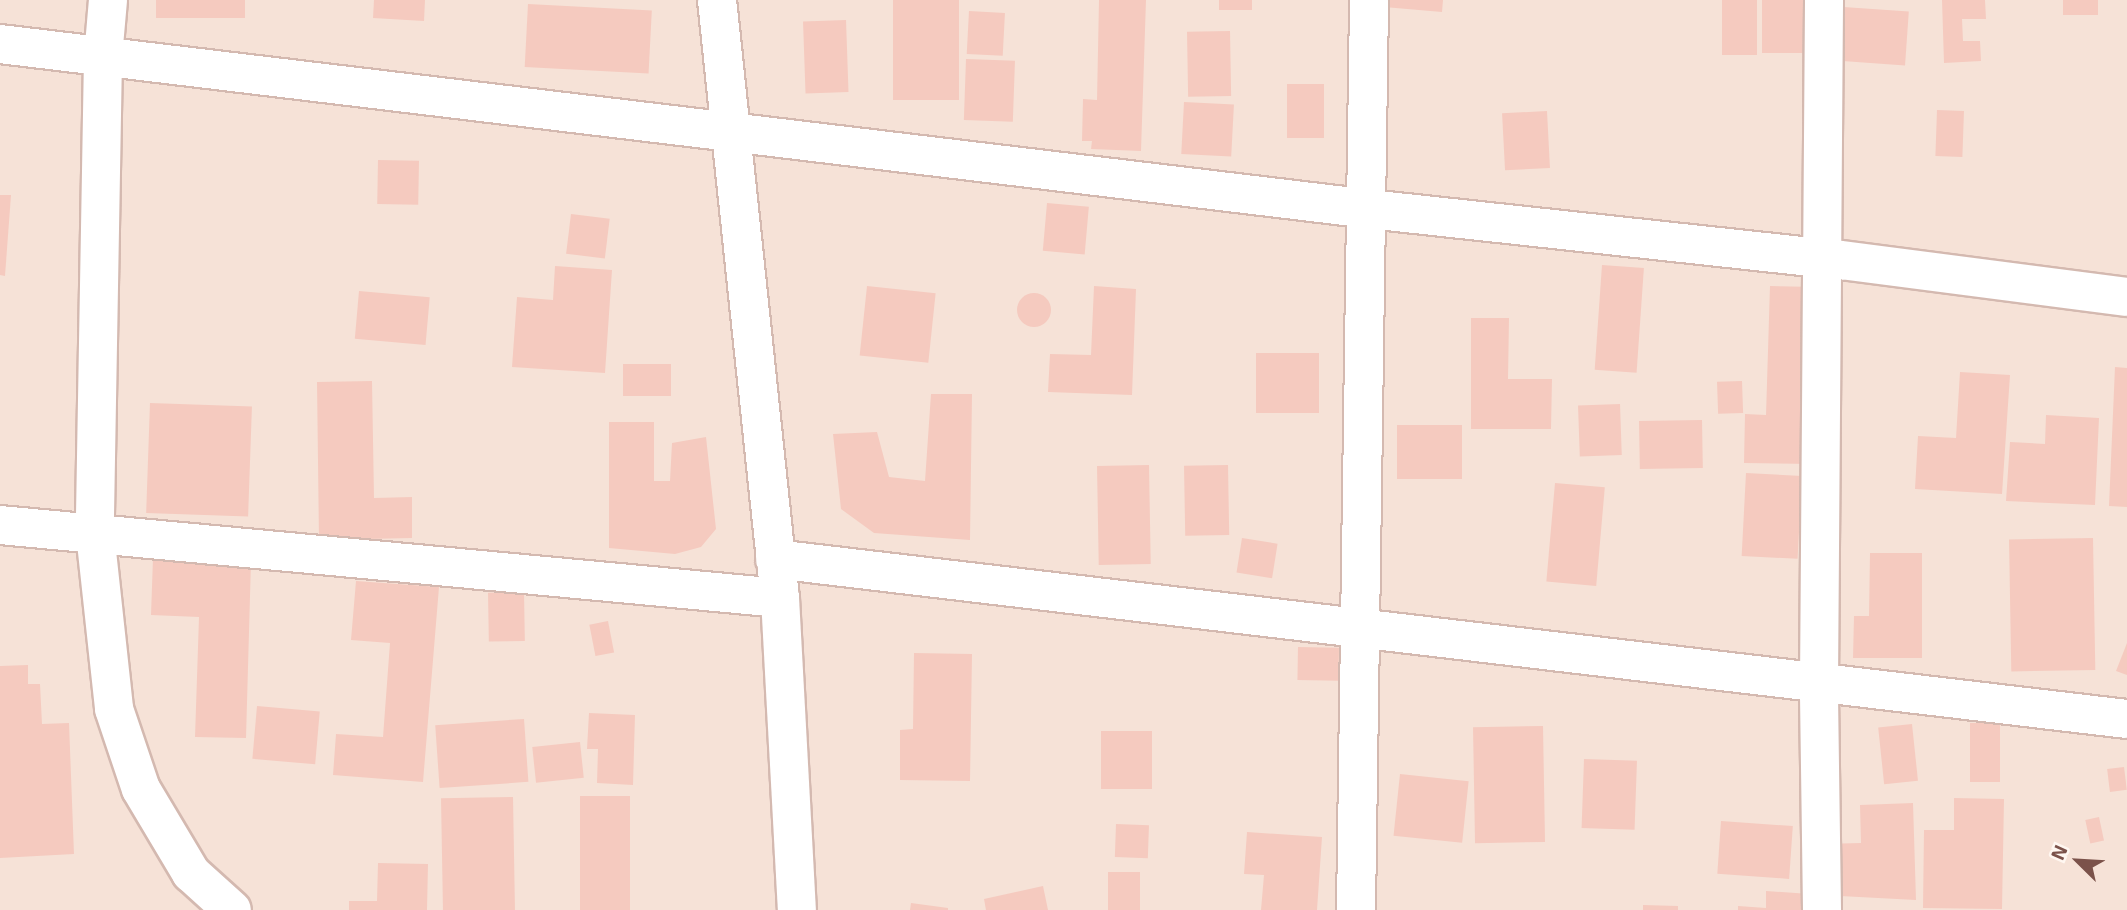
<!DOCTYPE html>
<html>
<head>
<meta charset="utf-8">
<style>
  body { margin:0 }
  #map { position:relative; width:2127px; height:910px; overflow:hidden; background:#fef2e9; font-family:"Exo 2",sans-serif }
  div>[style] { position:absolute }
  .residential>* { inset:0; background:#f6e2d7; transform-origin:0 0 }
  .building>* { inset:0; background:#f5cabf; transform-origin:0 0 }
  .round { border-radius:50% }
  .roads { filter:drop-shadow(2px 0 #d4b9b0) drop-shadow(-2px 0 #d4b9b0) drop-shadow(0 2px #d4b9b0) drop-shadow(0 -2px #d4b9b0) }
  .street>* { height:38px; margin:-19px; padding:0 19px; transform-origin:19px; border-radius:19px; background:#fff }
  .secondary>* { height:38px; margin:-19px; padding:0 19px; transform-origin:19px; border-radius:19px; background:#fff }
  span { translate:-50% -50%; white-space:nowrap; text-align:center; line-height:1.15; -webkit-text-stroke:5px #fff7f1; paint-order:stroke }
  .north { position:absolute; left:2043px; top:826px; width:70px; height:70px; -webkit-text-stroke:5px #fff7f1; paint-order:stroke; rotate:294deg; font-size:19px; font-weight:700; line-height:28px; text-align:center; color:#7b524a }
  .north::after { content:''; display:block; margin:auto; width:24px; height:32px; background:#7b524a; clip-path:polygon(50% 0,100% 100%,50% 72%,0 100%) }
</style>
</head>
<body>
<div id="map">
  <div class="residential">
    <div style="left:0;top:0;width:2127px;height:910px"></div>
  </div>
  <div class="building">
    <div style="left:156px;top:0;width:89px;height:18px"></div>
    <div style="clip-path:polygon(374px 0,425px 0,424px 21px,373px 18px)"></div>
    <div style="left:893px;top:0;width:66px;height:100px"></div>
    <div style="clip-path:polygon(1099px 0,1146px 0,1141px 151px,1091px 149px,1092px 141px,1082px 141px,1083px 99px,1097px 100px)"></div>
    <div style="left:1219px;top:0;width:33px;height:10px"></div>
    <div style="clip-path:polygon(1385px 0,1443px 0,1442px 12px,1384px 7px)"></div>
    <div style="left:1722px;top:0;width:35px;height:55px"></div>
    <div style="left:1762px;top:0;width:56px;height:53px"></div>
    <div style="clip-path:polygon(1942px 0,1985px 0,1986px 19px,1962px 19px,1963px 41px,1980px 41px,1981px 61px,1944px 63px)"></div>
    <div style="left:2063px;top:0;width:35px;height:15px"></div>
    <div style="left:528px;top:4px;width:124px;height:63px;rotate:3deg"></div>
    <div style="left:1829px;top:6px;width:80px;height:54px;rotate:4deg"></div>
    <div style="left:969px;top:11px;width:36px;height:43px;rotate:3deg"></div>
    <div style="left:846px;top:20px;width:72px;height:43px;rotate:88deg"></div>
    <div style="left:1230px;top:31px;width:65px;height:43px;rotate:89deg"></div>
    <div style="left:966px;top:59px;width:49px;height:61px;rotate:2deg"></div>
    <div style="left:1287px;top:84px;width:37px;height:54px"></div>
    <div style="left:1184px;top:102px;width:50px;height:52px;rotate:3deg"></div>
    <div style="left:1937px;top:110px;width:27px;height:46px;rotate:2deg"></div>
    <div style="left:1547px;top:111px;width:57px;height:45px;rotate:87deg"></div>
    <div style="left:378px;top:160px;width:41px;height:44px;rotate:1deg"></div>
    <div style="clip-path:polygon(0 195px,11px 195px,5px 276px,0 275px)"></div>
    <div style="left:1047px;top:203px;width:42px;height:48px;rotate:5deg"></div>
    <div style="left:571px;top:214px;width:39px;height:40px;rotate:7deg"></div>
    <div style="left:1602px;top:265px;width:42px;height:105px;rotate:4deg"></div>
    <div style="clip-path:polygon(555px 266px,612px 270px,605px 373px,512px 367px,517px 297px,553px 300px)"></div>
    <div style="left:867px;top:286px;width:69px;height:70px;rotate:6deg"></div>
    <div style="clip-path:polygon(1094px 286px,1136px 289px,1132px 395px,1048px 392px,1050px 354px,1091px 355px)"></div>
    <div style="clip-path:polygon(1770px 286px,1817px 287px,1813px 464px,1744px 463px,1745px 414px,1766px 415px)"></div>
    <div style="left:359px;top:291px;width:71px;height:48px;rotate:5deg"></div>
    <div class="round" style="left:1017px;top:293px;width:34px;height:34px"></div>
    <div style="clip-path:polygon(1471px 318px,1509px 318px,1508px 379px,1552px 379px,1551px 429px,1471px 429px)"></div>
    <div style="left:1256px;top:353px;width:63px;height:60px"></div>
    <div style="left:623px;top:364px;width:48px;height:32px"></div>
    <div style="clip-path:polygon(2115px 367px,2127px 368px,2127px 507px,2109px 506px)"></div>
    <div style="clip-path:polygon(1960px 372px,2010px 375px,2002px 494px,1915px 489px,1918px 436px,1956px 438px)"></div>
    <div style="clip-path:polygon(372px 381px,374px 498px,412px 497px,412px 538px,319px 540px,317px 382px)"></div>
    <div style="left:1742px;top:381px;width:32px;height:25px;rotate:88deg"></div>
    <div style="clip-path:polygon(931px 394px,972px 394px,970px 540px,874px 533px,841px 509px,833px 434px,877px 432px,889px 477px,925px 481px)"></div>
    <div style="left:150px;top:403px;width:102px;height:110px;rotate:2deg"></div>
    <div style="left:1620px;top:404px;width:51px;height:42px;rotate:88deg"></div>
    <div style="clip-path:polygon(2046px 415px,2099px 418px,2095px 505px,2006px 501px,2010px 442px,2045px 444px)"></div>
    <div style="left:1702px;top:420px;width:48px;height:63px;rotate:89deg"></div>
    <div style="clip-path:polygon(609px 422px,654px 422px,654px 481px,670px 481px,672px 443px,706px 437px,716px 529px,701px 547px,675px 554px,609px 548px)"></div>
    <div style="left:1397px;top:425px;width:65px;height:54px"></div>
    <div style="left:1149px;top:465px;width:99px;height:52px;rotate:89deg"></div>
    <div style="left:1228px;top:465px;width:70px;height:44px;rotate:89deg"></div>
    <div style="left:1746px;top:473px;width:56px;height:83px;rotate:3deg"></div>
    <div style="left:1555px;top:483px;width:50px;height:99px;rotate:5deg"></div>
    <div style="left:1242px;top:538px;width:36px;height:35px;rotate:9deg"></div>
    <div style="left:2093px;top:538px;width:132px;height:84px;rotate:89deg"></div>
    <div style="clip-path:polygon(1870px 553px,1922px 553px,1922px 658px,1853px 658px,1854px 616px,1869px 616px)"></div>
    <div style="clip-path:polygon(153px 558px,251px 561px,246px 738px,195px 737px,199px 617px,151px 615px)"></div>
    <div style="clip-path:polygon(356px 581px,439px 587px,423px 782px,333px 775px,336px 734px,383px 737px,390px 643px,351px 640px)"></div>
    <div style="left:524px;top:592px;width:49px;height:36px;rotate:89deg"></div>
    <div style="left:608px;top:621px;width:32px;height:19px;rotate:79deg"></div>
    <div style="clip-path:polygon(2127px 643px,2127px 675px,2116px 671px)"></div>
    <div style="left:1298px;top:647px;width:41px;height:33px;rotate:1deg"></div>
    <div style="clip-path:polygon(914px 653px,972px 654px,970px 781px,900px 780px,900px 730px,913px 729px)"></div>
    <div style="clip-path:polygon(28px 665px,28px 684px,40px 684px,42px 724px,69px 723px,74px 854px,0 858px,0 666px)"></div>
    <div style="left:257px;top:706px;width:63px;height:53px;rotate:5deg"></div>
    <div style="clip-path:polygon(589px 713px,635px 715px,633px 785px,597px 783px,598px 749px,587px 749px)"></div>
    <div style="left:524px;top:719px;width:63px;height:89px;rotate:86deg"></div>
    <div style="left:1970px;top:723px;width:30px;height:59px"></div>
    <div style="left:1912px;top:724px;width:57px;height:34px;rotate:84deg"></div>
    <div style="left:1543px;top:726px;width:116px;height:70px;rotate:89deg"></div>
    <div style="left:1101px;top:731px;width:51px;height:58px"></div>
    <div style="left:580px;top:742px;width:36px;height:48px;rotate:84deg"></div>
    <div style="left:1584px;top:759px;width:53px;height:69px;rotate:2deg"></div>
    <div style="left:2124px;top:767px;width:23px;height:17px;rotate:83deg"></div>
    <div style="left:1400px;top:774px;width:69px;height:62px;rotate:6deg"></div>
    <div style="left:580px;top:796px;width:50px;height:114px"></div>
    <div style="left:513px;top:797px;width:113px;height:72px;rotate:89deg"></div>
    <div style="clip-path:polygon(1954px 798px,2004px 799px,2002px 909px,1923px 908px,1924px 830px,1954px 830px)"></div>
    <div style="clip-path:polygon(1913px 803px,1916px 900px,1821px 895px,1821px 844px,1861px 843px,1860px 805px)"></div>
    <div style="left:2099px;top:817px;width:24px;height:14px;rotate:78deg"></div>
    <div style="left:1721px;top:821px;width:72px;height:53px;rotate:4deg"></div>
    <div style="left:1116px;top:824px;width:33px;height:33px;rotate:2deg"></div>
    <div style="clip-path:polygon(1247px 832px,1322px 837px,1317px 910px,1261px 910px,1264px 875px,1244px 874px)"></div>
    <div style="clip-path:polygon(378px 863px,428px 864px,427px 910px,349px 910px,349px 901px,377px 901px)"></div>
    <div style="left:1108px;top:872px;width:32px;height:38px"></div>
    <div style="clip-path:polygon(1043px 886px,1048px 910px,986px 910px,984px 899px)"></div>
    <div style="clip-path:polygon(1766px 891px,1810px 894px,1810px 910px,1738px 910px,1738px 906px,1766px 908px)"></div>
    <div style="clip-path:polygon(911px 903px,948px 908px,948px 910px,910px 910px)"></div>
    <div style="clip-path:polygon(1643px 905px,1678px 906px,1678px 910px,1643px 910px)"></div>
  </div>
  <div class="roads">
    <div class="street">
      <div style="left:108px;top:0;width:57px;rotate:95deg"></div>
      <div style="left:103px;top:57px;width:476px;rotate:91deg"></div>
      <div style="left:95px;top:533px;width:177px;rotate:83.8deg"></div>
      <div style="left:114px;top:709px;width:84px;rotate:71.4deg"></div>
      <div style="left:141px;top:789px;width:98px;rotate:59.2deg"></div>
      <div style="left:191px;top:873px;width:55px;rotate:42.1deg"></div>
      <div style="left:0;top:44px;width:1379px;rotate:6.87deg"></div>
      <div style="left:1369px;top:209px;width:476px;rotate:6.2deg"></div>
      <div style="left:1842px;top:260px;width:287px;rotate:7.4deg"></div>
      <div style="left:0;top:525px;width:783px;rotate:5.35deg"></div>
      <div style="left:775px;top:559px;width:1361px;rotate:6.75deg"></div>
      <div style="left:1356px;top:910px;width:910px;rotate:-89.18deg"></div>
      <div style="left:1822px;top:910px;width:226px;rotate:-90.8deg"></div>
      <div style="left:1819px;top:684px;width:684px;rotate:-89.58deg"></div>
    </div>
    <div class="secondary">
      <div style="left:717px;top:0;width:601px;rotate:83.99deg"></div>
      <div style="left:780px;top:598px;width:312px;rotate:86.9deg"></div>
    </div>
  </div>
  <div class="north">N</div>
</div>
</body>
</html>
